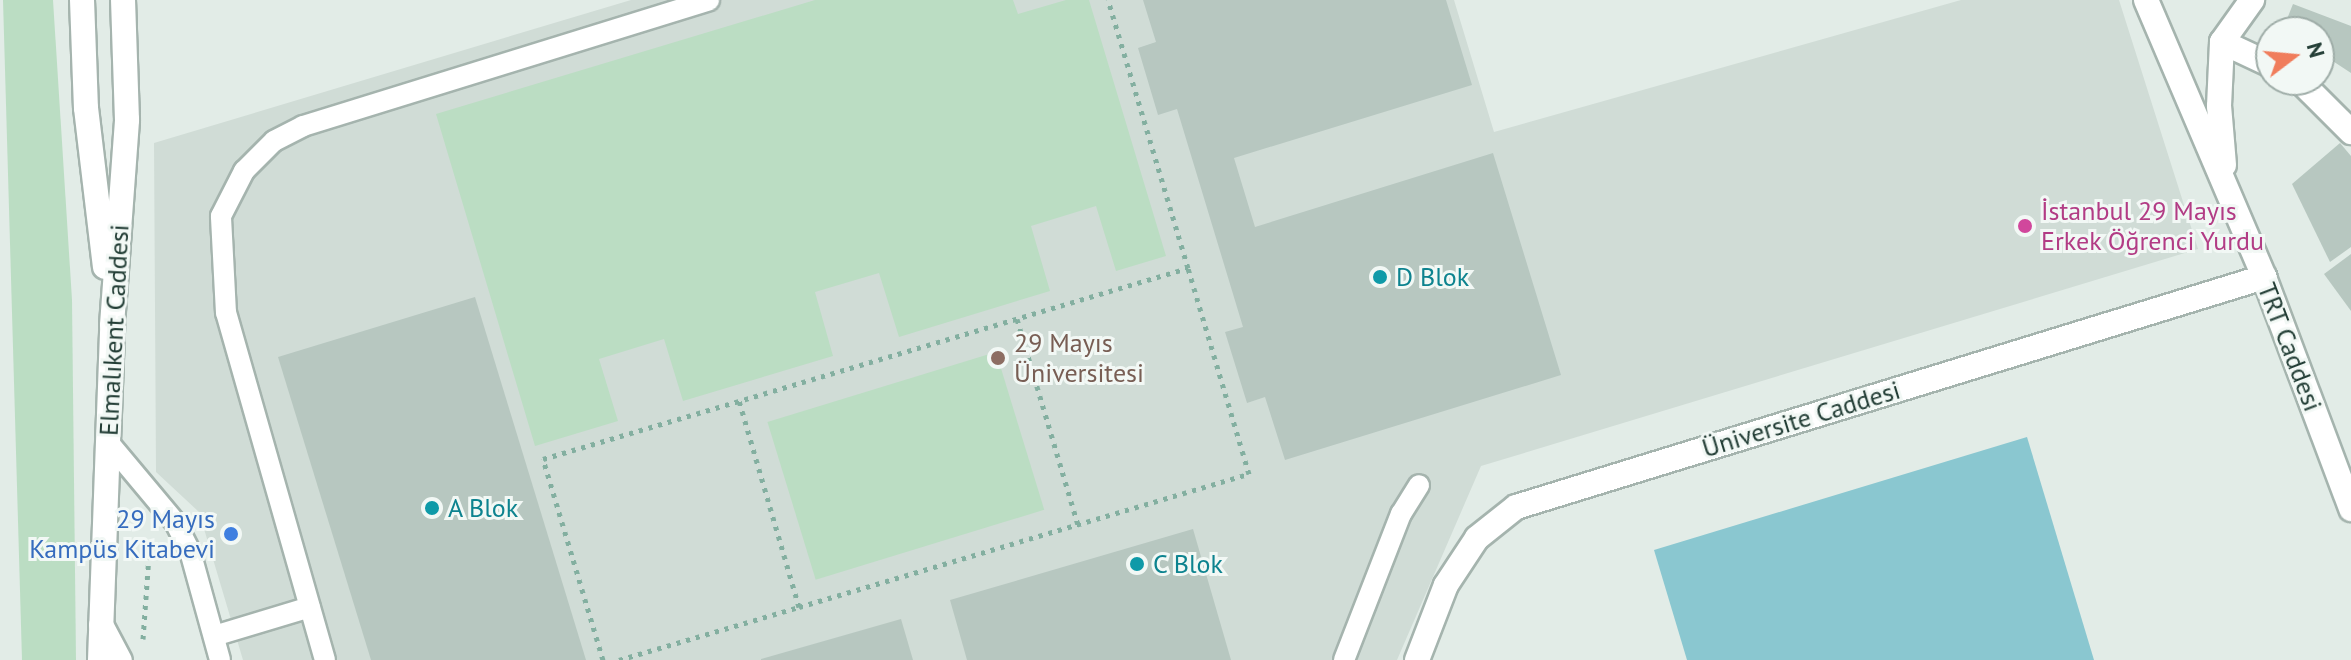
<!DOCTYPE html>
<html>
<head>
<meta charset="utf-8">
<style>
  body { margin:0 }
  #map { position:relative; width:2351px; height:660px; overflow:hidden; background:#e2ece7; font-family:"PT Sans",sans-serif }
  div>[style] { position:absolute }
  .built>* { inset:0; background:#d0dcd6 }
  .green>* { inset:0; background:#bbddc3; transform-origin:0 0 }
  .water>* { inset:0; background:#8ac7d0 }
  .building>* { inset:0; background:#b7c7c0 }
  .path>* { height:5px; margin-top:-2.5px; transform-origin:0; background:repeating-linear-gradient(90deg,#83afa0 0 4px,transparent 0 10px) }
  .roads { filter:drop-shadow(2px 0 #a5b4ae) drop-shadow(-2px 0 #a5b4ae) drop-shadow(0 2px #a5b4ae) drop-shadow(0 -2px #a5b4ae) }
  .lane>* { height:20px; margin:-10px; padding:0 10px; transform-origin:10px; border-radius:10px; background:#fff }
  .street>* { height:24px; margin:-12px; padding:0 12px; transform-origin:12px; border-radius:12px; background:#fff }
  .secondary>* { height:24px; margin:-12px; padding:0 12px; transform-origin:12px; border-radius:12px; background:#fff }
  .dots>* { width:22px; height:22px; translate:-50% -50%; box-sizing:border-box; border:4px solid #f2f8f5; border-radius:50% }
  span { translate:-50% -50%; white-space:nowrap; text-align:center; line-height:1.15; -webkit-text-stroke:6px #f2f8f5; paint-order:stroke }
  .hotel-label { font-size:26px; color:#b23c85 }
  .left { translate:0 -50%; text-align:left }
  .culture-label { font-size:26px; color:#0d838f }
  .street-label { font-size:26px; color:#223d35 }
  .education-label { font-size:26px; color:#785e54 }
  .shop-label { font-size:26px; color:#366cbe }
  .right { translate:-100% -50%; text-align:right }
  .north { position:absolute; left:2255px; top:16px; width:80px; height:80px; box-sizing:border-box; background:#f2f8f5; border:2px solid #9fada8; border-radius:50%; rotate:74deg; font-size:22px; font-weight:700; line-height:32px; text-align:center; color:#223d35 }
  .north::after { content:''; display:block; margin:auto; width:28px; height:36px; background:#f07d5c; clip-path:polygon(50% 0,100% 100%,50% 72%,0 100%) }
</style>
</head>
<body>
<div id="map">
  <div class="built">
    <div style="clip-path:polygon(631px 0,1454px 0,1494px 132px,1961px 0,2119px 0,2198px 249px,1481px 466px,1397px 660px,243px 660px,199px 512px,156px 472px,154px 143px)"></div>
  </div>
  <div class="green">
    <div style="clip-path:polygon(3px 0,53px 0,72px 300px,76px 660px,22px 660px)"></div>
    <div style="clip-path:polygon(815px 0,1013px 0,1018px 14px,1066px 0,1089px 0,1166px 256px,1116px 271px,1096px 206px,1031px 226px,1050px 291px,899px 337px,879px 273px,815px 292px,833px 356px,683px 401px,664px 339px,599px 359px,618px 421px,535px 446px,436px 114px)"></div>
    <div style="left:996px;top:352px;width:165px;height:239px;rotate:73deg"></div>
  </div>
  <div class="water">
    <div style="clip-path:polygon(2027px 437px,2094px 660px,1687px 660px,1654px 550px)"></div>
  </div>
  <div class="building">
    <div style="clip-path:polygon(1143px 0,1446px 0,1472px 85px,1234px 158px,1255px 227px,1493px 153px,1561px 375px,1285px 460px,1265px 397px,1247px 403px,1225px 332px,1243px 327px,1177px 109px,1158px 115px,1138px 48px,1156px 42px)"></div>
    <div style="clip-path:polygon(2293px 4px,2351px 26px,2351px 73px,2319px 52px,2319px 32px,2283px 29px)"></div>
    <div style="clip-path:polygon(2340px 143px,2351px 156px,2351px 247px,2330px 262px,2292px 184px)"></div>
    <div style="clip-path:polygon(2351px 254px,2351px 311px,2324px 274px)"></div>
    <div style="clip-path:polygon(475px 297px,586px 660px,371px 660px,278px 357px)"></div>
    <div style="clip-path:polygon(1193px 529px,1231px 660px,967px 660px,950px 600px)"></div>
    <div style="clip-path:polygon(901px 619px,913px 660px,761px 660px,761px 659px)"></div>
  </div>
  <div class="path">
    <div style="left:1017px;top:319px;width:215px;rotate:73.5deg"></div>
    <div style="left:799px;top:607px;width:469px;rotate:-16.5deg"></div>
    <div style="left:1249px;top:474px;width:215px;rotate:-106.5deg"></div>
    <div style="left:143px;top:639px;width:83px;rotate:-85.9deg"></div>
    <div style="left:149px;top:556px;width:14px;rotate:-54deg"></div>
    <div style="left:603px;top:660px;width:210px;rotate:-106.6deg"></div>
    <div style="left:543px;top:459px;width:673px;rotate:-16.5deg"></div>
    <div style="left:1188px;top:268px;width:280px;rotate:-106.6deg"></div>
    <div style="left:619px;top:660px;width:188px;rotate:-16.4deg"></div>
    <div style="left:799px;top:607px;width:215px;rotate:-106.2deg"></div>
  </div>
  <div class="roads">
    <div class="lane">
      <div style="left:108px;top:442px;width:104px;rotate:50.1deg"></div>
      <div style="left:175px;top:522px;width:33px;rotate:63deg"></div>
      <div style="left:190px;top:551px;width:113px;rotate:74.6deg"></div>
      <div style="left:214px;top:636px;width:100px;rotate:-16.8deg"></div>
      <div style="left:325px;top:660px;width:361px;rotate:-105.9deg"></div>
      <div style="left:226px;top:313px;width:97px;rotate:-93deg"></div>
      <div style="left:221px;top:216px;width:51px;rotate:-62.9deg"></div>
      <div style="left:244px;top:171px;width:42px;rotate:-45deg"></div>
      <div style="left:274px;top:141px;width:33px;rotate:-27deg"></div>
      <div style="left:303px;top:126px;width:425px;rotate:-17.2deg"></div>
      <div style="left:1344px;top:660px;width:157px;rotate:-68.7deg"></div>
      <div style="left:1401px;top:514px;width:34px;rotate:-58deg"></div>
    </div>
    <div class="street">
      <div style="left:2222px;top:42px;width:54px;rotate:25.1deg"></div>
      <div style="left:2299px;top:80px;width:74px;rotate:45deg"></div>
      <div style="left:101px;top:625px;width:40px;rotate:62deg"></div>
      <div style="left:1417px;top:660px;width:80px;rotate:-68.9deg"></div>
      <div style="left:1446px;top:585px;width:56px;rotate:-56.6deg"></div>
      <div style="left:1477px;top:538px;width:50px;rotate:-38.5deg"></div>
      <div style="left:1516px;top:507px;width:783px;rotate:-17.09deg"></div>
    </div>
    <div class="secondary">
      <div style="left:82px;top:0;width:108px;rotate:87.9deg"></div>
      <div style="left:86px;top:108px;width:160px;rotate:83.2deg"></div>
      <div style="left:2146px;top:0;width:301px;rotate:66.9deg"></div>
      <div style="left:2264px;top:277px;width:248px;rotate:69.4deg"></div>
      <div style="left:2224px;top:165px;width:59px;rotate:-94.8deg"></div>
      <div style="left:2219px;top:106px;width:64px;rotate:-87.3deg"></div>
      <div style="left:2222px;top:42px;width:52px;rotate:-54.5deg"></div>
      <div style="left:100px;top:660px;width:335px;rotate:-87.9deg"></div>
      <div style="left:112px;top:325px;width:206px;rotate:-85.8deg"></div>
      <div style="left:127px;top:120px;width:120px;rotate:-91.9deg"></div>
    </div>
  </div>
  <div class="dots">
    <div style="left:2025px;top:226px;background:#d1479c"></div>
    <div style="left:1380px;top:277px;background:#0f9aa8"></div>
    <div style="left:998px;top:358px;background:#8d6e63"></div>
    <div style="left:432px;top:508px;background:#0f9aa8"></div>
    <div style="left:231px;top:534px;background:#3f7fe0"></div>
    <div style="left:1137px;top:564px;background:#0f9aa8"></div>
  </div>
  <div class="hotel-label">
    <span class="left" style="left:2041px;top:226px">İstanbul 29 Mayıs<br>Erkek Öğrenci Yurdu</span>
  </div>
  <div class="culture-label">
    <span class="left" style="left:1396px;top:277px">D Blok</span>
    <span class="left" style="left:448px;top:508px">A Blok</span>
    <span class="left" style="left:1153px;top:564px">C Blok</span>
  </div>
  <div class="street-label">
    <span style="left:114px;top:330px;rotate:-87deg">Elmalıkent Caddesi</span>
    <span style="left:2290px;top:347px;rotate:69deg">TRT Caddesi</span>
    <span style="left:1801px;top:419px;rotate:-17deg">Üniversite Caddesi</span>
  </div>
  <div class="education-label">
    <span class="left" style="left:1014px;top:358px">29 Mayıs<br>Üniversitesi</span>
  </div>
  <div class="shop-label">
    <span class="right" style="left:215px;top:534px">29 Mayıs<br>Kampüs Kitabevi</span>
  </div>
  <div class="north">N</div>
</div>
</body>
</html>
